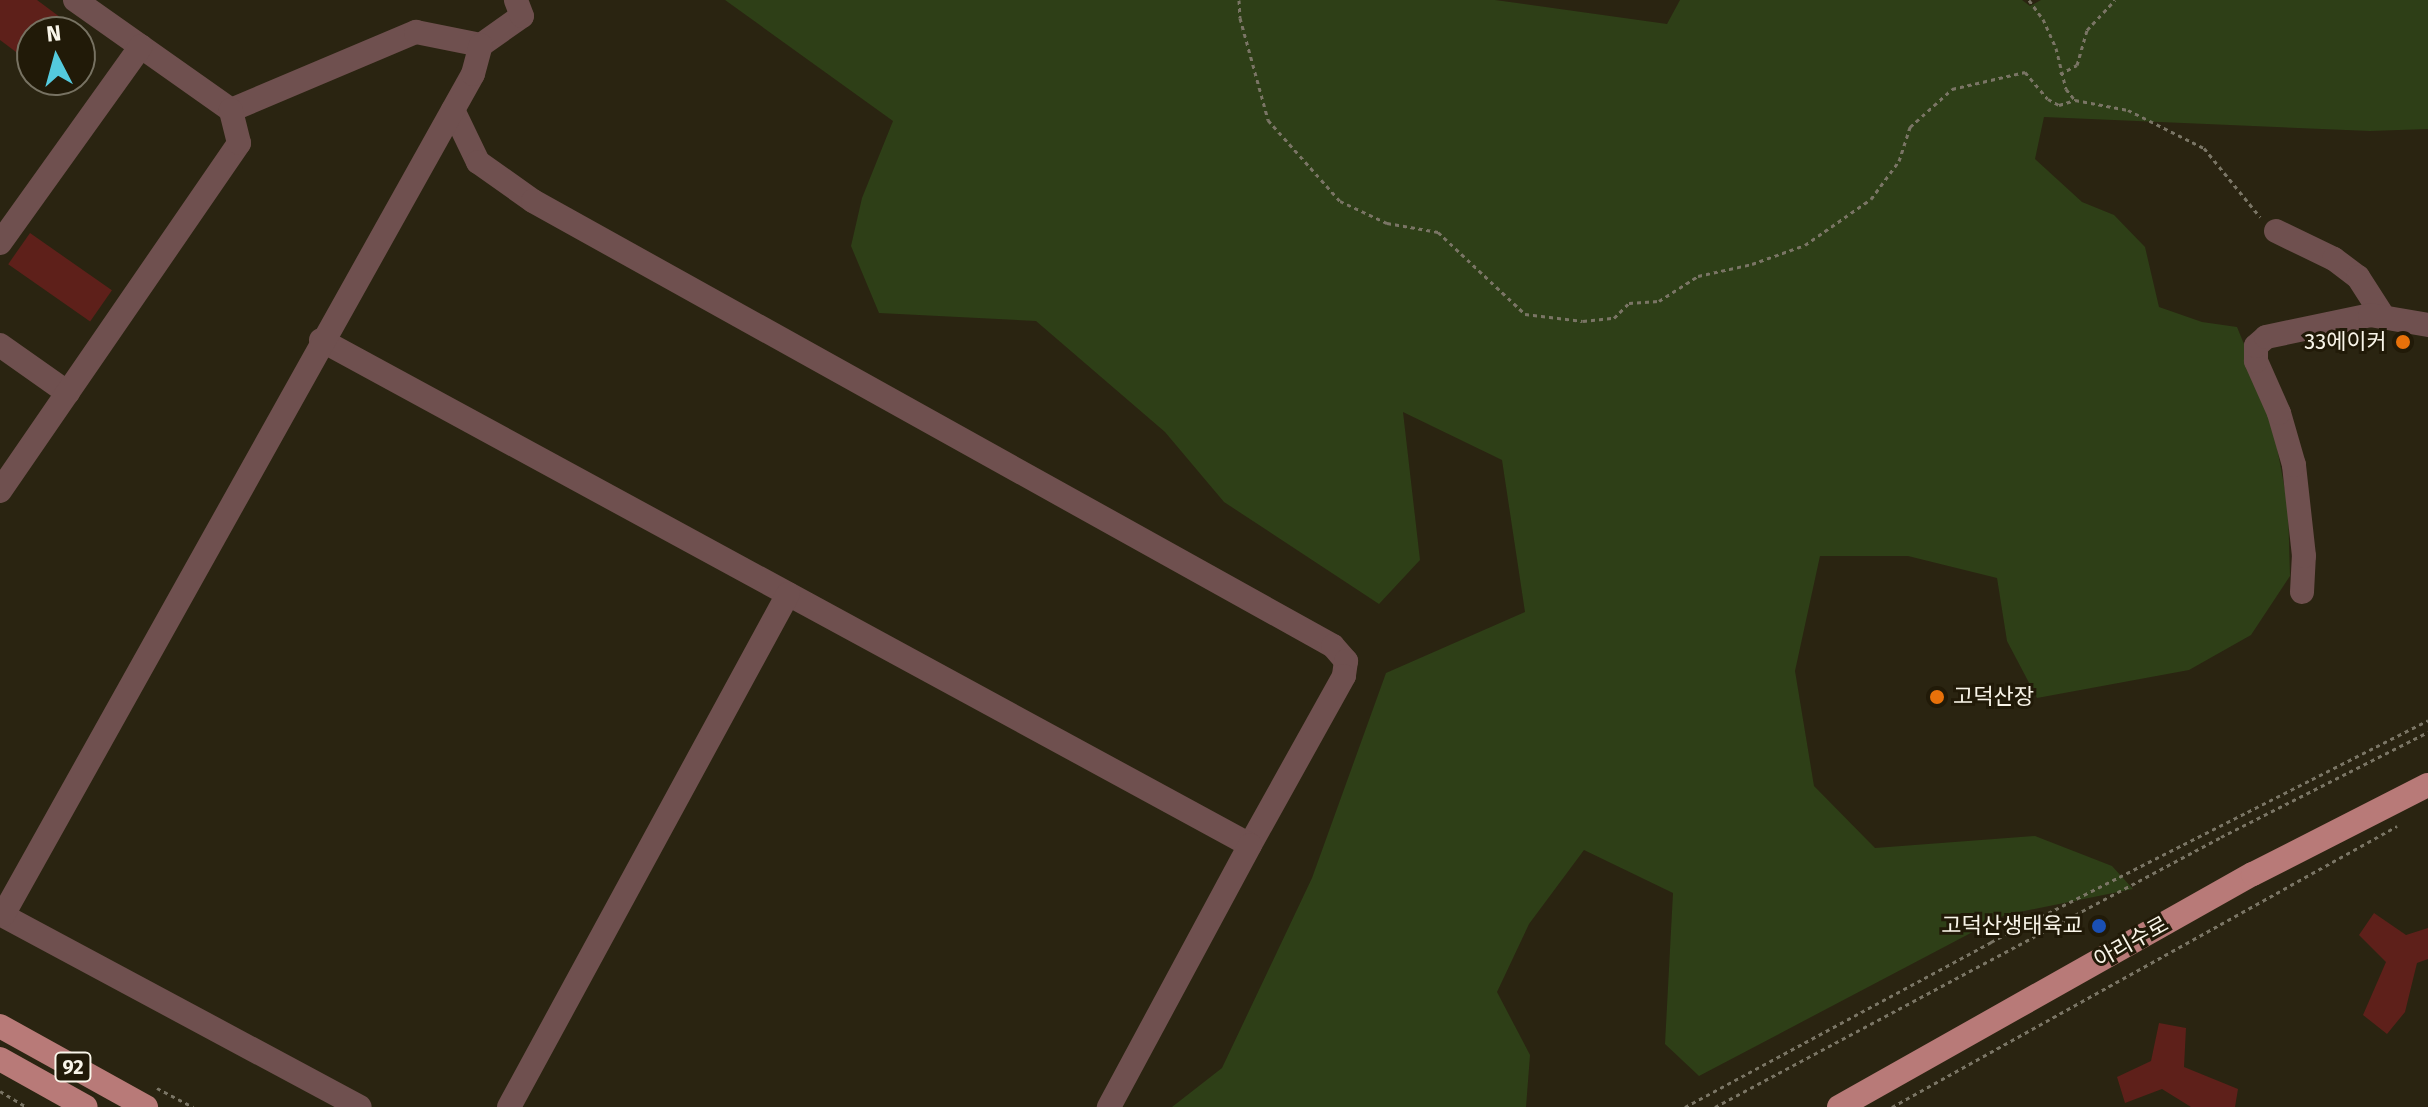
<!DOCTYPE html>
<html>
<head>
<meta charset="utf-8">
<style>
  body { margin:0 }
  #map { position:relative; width:2428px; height:1107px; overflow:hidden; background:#2a2411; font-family:"Fira Sans","Noto Sans KR",sans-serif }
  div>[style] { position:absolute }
  .green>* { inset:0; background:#2e3f17 }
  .building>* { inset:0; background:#5e201a; transform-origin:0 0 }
  .path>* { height:3px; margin-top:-1.5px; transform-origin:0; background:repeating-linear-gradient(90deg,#7a7565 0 4px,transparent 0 8px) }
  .minor>* { height:24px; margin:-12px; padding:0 12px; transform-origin:12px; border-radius:12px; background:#6f504f }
  .major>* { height:24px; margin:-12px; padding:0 12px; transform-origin:12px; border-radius:12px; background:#b87a78 }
  .dots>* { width:22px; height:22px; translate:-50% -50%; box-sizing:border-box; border:4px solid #211a08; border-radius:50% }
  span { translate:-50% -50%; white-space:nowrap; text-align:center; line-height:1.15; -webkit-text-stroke:6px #211a08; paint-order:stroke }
  .shield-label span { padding:2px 6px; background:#211a08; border:2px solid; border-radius:6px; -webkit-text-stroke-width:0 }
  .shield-label { font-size:20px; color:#f9f5e9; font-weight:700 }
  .poi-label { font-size:22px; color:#f9f5e9 }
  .right { translate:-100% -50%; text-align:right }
  .left { translate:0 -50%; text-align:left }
  .street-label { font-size:22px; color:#f9f5e9 }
  .north { position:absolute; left:16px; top:16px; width:80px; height:80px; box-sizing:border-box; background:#211a08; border:2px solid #777262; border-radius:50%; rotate:354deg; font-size:22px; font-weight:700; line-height:32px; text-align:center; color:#f9f5e9 }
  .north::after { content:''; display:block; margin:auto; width:28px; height:36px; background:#54cade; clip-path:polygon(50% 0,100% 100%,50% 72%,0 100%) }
</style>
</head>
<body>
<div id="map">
  <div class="green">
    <div style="clip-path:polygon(725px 0,1495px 0,1667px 24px,1680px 0,2022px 0,2030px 6px,2041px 0,2428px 0,2428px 129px,2370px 131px,2044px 117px,2035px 159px,2082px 202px,2114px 215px,2145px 247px,2159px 307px,2202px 322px,2237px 327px,2269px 405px,2288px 506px,2290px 576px,2251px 635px,2189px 670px,2037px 698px,2007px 641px,1997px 578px,1908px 556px,1820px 556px,1795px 671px,1814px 786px,1875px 848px,2035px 836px,2112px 866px,2133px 889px,2005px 915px,1699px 1076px,1665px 1044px,1673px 893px,1584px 850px,1529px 924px,1497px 992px,1530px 1055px,1526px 1107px,1172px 1107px,1222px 1068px,1312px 878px,1386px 673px,1525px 612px,1502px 460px,1403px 412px,1420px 560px,1379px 604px,1224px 502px,1165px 432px,1036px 321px,879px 313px,851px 246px,862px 198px,893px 121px)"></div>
  </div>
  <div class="building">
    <div style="clip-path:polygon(0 0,37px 0,80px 32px,32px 32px,32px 64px,0 40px)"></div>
    <div style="left:30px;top:233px;width:100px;height:38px;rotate:35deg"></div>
    <div style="clip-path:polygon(2374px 913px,2406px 935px,2428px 928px,2428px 959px,2417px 963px,2405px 1012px,2387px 1034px,2363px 1015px,2386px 962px,2359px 935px)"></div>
    <div style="clip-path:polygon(2159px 1023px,2186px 1028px,2184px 1067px,2238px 1089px,2235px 1107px,2191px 1107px,2162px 1089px,2125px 1103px,2117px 1077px,2151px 1061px)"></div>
  </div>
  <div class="path">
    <div style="left:1239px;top:0;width:18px;rotate:87deg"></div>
    <div style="left:1240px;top:18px;width:106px;rotate:74.6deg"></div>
    <div style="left:1268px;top:120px;width:108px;rotate:48.4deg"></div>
    <div style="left:1340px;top:201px;width:52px;rotate:25.1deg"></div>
    <div style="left:1387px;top:223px;width:52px;rotate:10deg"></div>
    <div style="left:1438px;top:232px;width:120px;rotate:43.3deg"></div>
    <div style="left:1525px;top:314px;width:58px;rotate:6.9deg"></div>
    <div style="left:1583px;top:321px;width:31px;rotate:-6deg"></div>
    <div style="left:1614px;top:318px;width:21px;rotate:-45deg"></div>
    <div style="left:1629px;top:303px;width:30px;rotate:-4deg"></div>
    <div style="left:1659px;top:301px;width:46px;rotate:-32.7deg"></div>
    <div style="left:1698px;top:276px;width:55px;rotate:-12.5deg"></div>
    <div style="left:1752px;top:264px;width:56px;rotate:-19.7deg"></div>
    <div style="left:1805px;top:245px;width:80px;rotate:-34.9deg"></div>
    <div style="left:1871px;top:199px;width:47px;rotate:-53.6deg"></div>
    <div style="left:1899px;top:161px;width:36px;rotate:-72deg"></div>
    <div style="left:1910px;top:127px;width:57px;rotate:-42.1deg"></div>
    <div style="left:1952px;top:89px;width:75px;rotate:-13.1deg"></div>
    <div style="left:2025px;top:72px;width:35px;rotate:50deg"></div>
    <div style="left:2048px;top:99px;width:13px;rotate:29deg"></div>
    <div style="left:2059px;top:105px;width:17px;rotate:-17deg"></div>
    <div style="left:2029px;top:0;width:24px;rotate:54deg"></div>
    <div style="left:2043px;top:19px;width:32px;rotate:66deg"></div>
    <div style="left:2056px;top:48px;width:42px;rotate:76.3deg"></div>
    <div style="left:2066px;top:89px;width:14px;rotate:51deg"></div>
    <div style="left:2075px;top:100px;width:54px;rotate:10.7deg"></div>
    <div style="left:2128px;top:110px;width:85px;rotate:26.6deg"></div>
    <div style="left:2204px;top:148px;width:89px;rotate:50.9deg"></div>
    <div style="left:2060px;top:74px;width:19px;rotate:-28deg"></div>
    <div style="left:2077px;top:65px;width:36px;rotate:-74deg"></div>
    <div style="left:2087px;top:30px;width:41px;rotate:-47deg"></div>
    <div style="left:157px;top:1088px;width:41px;rotate:27.8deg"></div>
    <div style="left:0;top:1091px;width:31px;rotate:31deg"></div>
    <div style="left:1685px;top:1107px;width:348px;rotate:-28.3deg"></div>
    <div style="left:1991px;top:942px;width:490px;rotate:-26.9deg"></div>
    <div style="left:1715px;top:1107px;width:574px;rotate:-28.08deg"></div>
    <div style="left:2221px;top:837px;width:232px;rotate:-26.9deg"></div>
    <div style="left:1892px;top:1107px;width:578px;rotate:-29.09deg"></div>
  </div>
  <div class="minor">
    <div style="left:75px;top:0;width:191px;rotate:35.2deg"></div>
    <div style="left:231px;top:110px;width:201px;rotate:-22.9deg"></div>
    <div style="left:416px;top:32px;width:66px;rotate:11.3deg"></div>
    <div style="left:481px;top:45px;width:50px;rotate:-35.3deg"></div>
    <div style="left:522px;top:16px;width:17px;rotate:-111deg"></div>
    <div style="left:453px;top:110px;width:58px;rotate:64.3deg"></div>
    <div style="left:478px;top:162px;width:67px;rotate:35.3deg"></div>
    <div style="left:533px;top:201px;width:915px;rotate:29.08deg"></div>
    <div style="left:1333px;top:646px;width:20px;rotate:49deg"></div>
    <div style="left:1346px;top:661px;width:15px;rotate:98deg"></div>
    <div style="left:1344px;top:676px;width:193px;rotate:119.1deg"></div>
    <div style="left:2276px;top:231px;width:64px;rotate:25.8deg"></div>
    <div style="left:2334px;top:259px;width:30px;rotate:37deg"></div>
    <div style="left:2358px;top:277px;width:46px;rotate:57.3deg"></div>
    <div style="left:0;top:243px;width:242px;rotate:-54.4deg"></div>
    <div style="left:321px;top:340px;width:1057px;rotate:28.53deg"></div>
    <div style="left:1250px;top:845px;width:298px;rotate:118.3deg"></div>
    <div style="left:0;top:345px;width:83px;rotate:35.2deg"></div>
    <div style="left:0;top:491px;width:422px;rotate:-55.5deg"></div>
    <div style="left:239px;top:143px;width:34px;rotate:-104deg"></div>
    <div style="left:2302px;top:592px;width:36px;rotate:-87deg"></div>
    <div style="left:2304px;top:556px;width:92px;rotate:-96.3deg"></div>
    <div style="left:2294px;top:465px;width:54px;rotate:-106.1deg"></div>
    <div style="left:2279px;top:413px;width:57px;rotate:-113.9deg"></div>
    <div style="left:2256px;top:361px;width:15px;rotate:-90deg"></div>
    <div style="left:2256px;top:346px;width:13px;rotate:-42deg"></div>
    <div style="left:2266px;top:337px;width:106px;rotate:-11.9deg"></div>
    <div style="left:2370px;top:315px;width:59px;rotate:9.8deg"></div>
    <div style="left:0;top:914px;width:408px;rotate:28.2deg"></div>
    <div style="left:3px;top:915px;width:963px;rotate:-60.8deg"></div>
    <div style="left:473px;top:74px;width:30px;rotate:-75deg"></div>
    <div style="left:509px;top:1107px;width:584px;rotate:-61.46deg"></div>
  </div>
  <div class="major">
    <div style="left:0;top:1026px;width:167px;rotate:29deg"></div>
    <div style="left:0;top:1059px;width:98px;rotate:29.2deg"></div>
    <div style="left:1839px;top:1107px;width:475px;rotate:-29.4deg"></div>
    <div style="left:2253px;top:874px;width:196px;rotate:-27deg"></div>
  </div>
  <div class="dots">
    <div style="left:2403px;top:342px;background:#e8710a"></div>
    <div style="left:1937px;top:697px;background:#e8710a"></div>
    <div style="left:2099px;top:926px;background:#1a4fb4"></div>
  </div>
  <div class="shield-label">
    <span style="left:73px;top:1067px">92</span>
  </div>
  <div class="poi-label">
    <span class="right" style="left:2387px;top:342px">33에이커</span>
    <span class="left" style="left:1953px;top:697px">고덕산장</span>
    <span class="right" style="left:2083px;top:926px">고덕산생태육교</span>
  </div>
  <div class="street-label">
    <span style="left:2131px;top:942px;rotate:-29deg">아리수로</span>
  </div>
  <div class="north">N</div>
</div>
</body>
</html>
